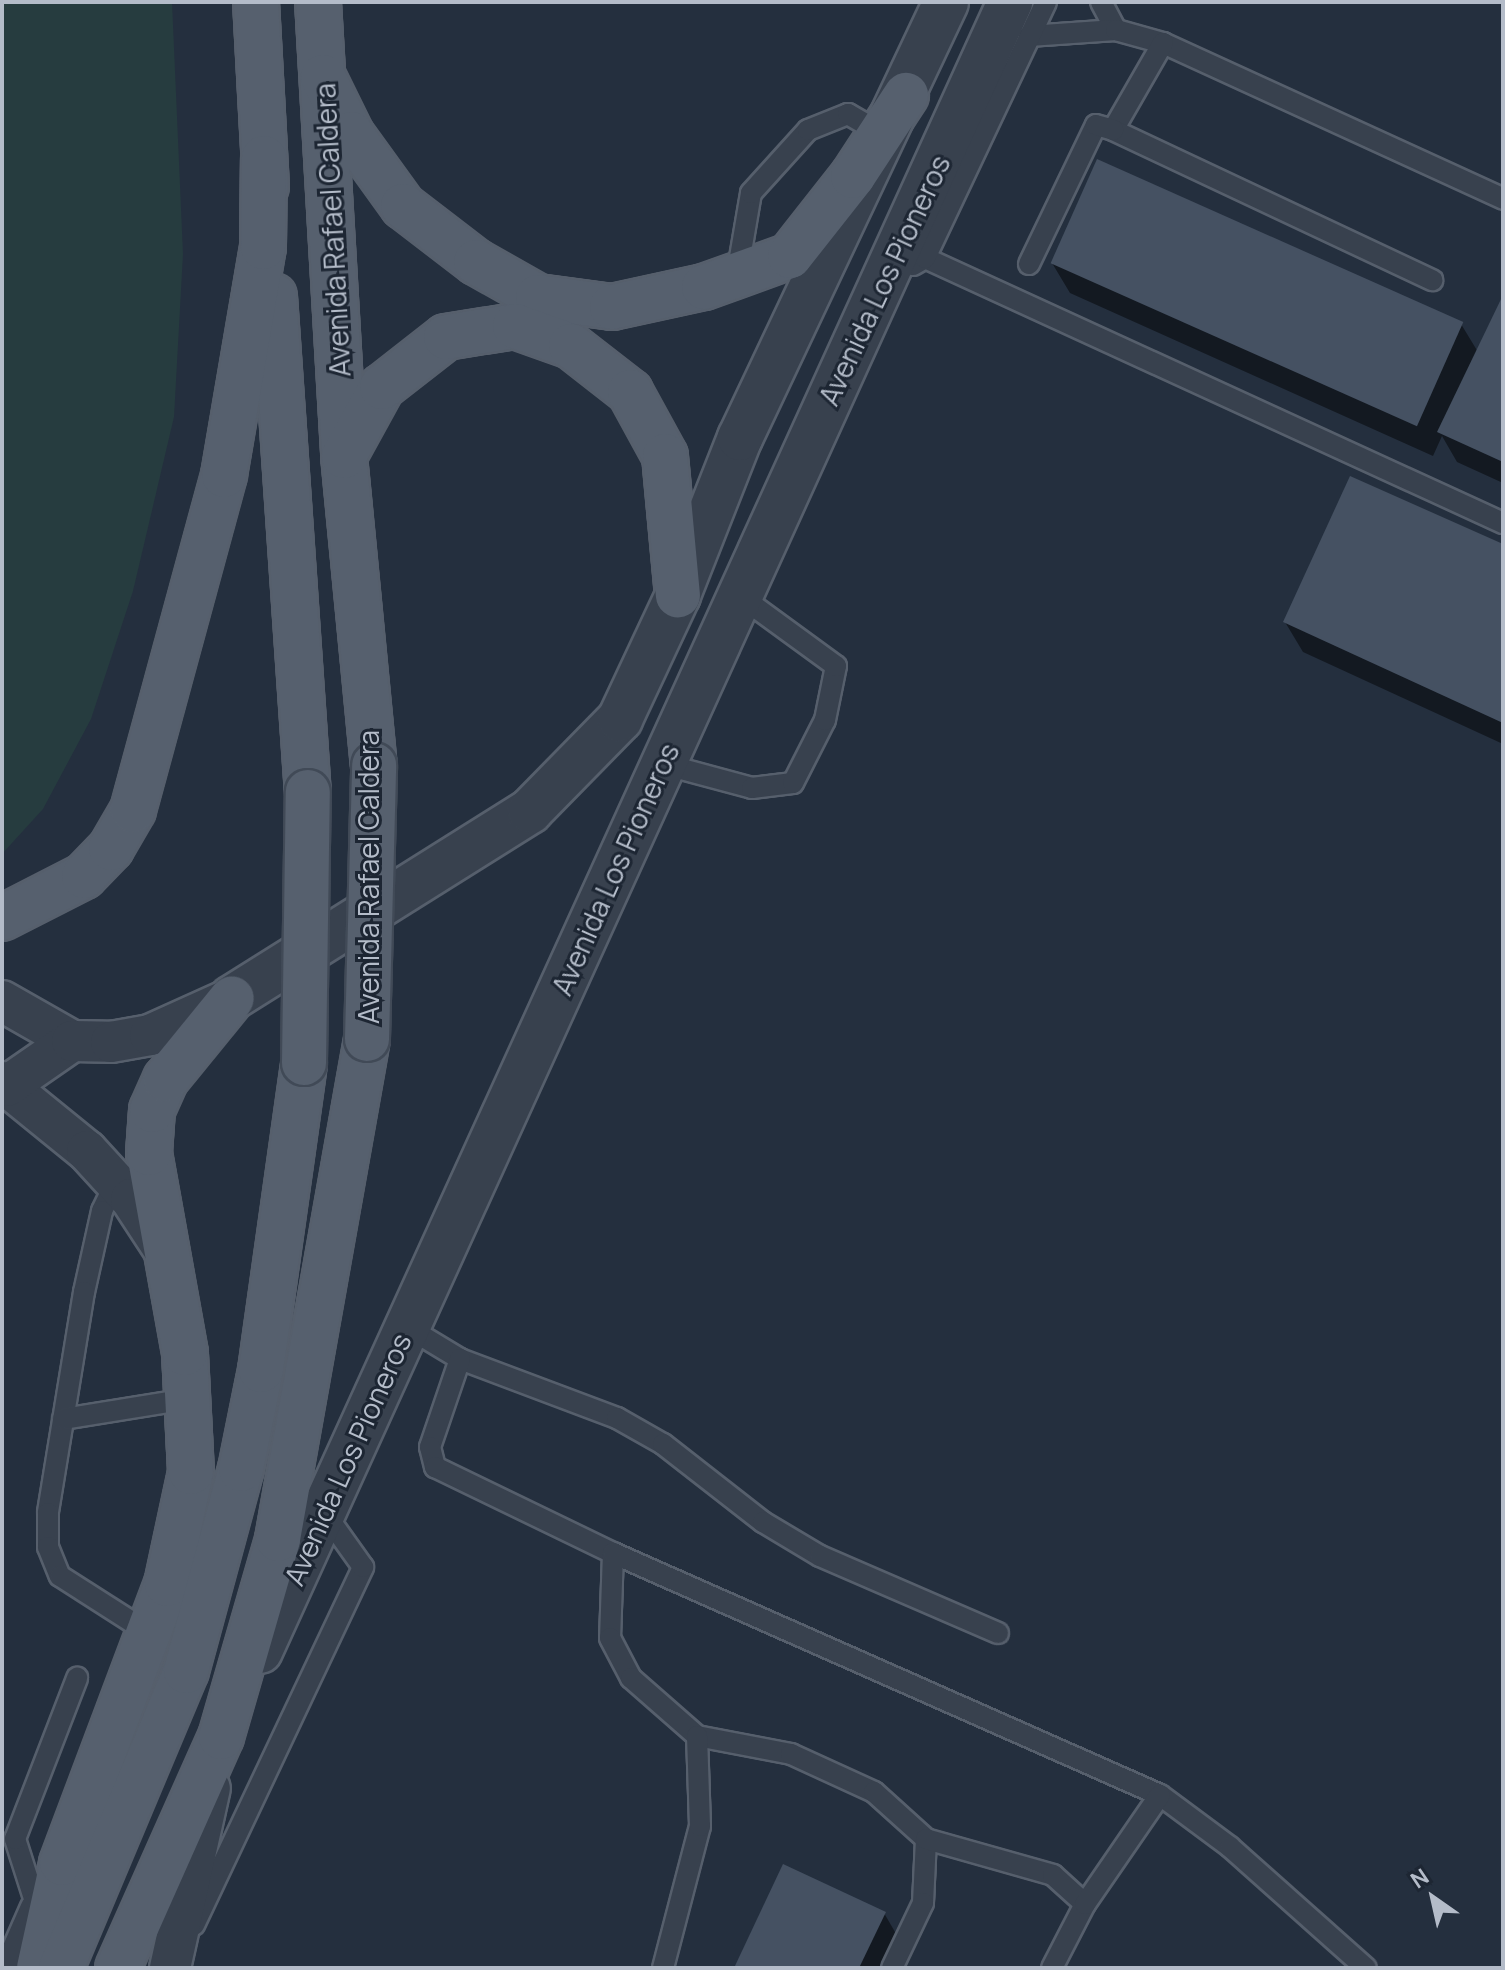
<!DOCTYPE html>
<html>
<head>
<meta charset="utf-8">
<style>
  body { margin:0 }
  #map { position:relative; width:1505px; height:1970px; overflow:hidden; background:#242f3e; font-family:Manrope,sans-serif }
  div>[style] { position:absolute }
  .green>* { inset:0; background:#263c3f }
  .shadow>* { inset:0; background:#0007 }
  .building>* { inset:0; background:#455162; transform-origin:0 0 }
  .roads { filter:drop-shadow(2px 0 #565f6c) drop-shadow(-2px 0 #565f6c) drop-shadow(0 2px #565f6c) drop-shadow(0 -2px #565f6c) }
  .service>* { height:20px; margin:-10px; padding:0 10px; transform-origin:10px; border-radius:10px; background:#38414e }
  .minor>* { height:40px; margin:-20px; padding:0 20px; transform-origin:20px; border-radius:20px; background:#38414e }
  .tertiary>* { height:44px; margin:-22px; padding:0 22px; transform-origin:22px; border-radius:22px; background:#38414e }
  .primary>* { height:44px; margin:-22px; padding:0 22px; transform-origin:22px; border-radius:22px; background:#56606e }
  .bridges { filter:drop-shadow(2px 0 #414a57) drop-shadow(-2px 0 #414a57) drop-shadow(0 2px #414a57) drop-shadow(0 -2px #414a57) }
  .primary-bridge>* { height:44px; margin:-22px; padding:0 22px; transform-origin:22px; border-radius:22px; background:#56606e }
  span { translate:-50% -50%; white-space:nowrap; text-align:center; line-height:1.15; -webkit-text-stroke:6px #1d2633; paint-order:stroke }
  .street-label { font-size:28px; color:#b4bcc9 }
  .frame { position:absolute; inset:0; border:4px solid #b4bcc9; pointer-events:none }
  .north { position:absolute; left:1393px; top:1858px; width:80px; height:80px; -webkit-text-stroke:6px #1d2633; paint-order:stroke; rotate:326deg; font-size:22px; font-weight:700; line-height:32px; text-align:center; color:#b4bcc9 }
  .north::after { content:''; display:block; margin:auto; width:28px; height:36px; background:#b4bcc9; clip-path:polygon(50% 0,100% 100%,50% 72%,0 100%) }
</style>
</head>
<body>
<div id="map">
  <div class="green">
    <div style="clip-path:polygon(2px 2px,172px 2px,183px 254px,174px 417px,133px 591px,91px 719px,43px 809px,2px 854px)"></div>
  </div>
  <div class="shadow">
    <div style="clip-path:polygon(1052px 263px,1461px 324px,1478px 352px,1503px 299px,1503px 483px,1457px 462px,1442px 436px,1433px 456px,1070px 293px)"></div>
    <div style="clip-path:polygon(1503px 546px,1503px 744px,1303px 652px,1285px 622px)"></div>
    <div style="clip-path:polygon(884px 1913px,902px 1944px,890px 1968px,736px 1968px)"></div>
  </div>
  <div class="building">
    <div style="left:1097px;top:159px;width:401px;height:114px;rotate:24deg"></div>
    <div style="clip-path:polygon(1503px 295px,1503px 462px,1437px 432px)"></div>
    <div style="clip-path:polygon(1350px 476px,1503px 544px,1503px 723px,1283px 622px)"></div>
    <div style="clip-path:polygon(783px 1864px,886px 1912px,859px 1968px,734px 1968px)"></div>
  </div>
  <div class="roads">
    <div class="service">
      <div style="left:1101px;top:2px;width:32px;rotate:62deg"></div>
      <div style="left:1029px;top:36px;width:87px;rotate:-3.9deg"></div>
      <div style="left:1116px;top:30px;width:49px;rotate:15.5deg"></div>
      <div style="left:1163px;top:43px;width:374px;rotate:24.6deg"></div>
      <div style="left:1163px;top:43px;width:100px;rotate:119.9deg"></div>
      <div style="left:1113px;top:130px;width:353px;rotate:25.2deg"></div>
      <div style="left:925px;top:258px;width:636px;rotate:24.63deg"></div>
      <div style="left:1029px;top:264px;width:154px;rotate:-64.3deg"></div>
      <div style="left:1096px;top:125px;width:18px;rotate:16deg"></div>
      <div style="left:913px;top:265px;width:14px;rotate:-30deg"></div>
      <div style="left:925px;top:258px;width:283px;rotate:-64.7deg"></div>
      <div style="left:737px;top:275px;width:83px;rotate:-80.3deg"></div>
      <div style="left:751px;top:193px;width:85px;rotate:-47.9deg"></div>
      <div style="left:808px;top:130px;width:43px;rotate:-21.8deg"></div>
      <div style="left:848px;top:114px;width:38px;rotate:30deg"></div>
      <div style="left:663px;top:764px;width:92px;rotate:15.1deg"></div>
      <div style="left:752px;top:788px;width:41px;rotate:-7deg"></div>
      <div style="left:793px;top:783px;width:71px;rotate:-63.1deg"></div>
      <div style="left:825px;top:720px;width:55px;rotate:-78.5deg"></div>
      <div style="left:836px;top:666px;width:119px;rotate:-143.9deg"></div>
      <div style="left:116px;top:1182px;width:32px;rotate:116deg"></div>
      <div style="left:102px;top:1211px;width:83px;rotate:102.5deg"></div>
      <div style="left:84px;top:1292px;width:224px;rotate:99.3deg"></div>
      <div style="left:48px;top:1513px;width:34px;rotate:90deg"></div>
      <div style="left:48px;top:1547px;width:31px;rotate:68deg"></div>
      <div style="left:60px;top:1576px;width:106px;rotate:32.6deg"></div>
      <div style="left:407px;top:1327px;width:62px;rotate:31.1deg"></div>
      <div style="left:460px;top:1359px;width:168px;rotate:20.6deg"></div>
      <div style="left:617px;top:1418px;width:53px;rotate:29.5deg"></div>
      <div style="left:663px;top:1444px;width:127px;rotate:38deg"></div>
      <div style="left:763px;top:1522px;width:66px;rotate:30.8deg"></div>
      <div style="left:820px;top:1556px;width:194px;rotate:23.4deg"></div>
      <div style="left:460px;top:1359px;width:93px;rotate:108.8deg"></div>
      <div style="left:430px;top:1447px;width:21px;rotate:76deg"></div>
      <div style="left:435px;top:1467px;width:198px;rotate:25.8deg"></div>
      <div style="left:613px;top:1553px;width:85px;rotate:92deg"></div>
      <div style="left:610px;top:1638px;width:45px;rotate:62.3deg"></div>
      <div style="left:631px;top:1678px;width:88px;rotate:41.3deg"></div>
      <div style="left:697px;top:1736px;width:96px;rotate:10.8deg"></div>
      <div style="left:791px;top:1754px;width:91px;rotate:24.6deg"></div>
      <div style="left:874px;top:1792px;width:70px;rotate:42.1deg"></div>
      <div style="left:926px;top:1839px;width:64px;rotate:92.7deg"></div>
      <div style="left:923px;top:1903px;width:72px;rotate:115.5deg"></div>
      <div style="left:63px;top:1419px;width:126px;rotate:-9.2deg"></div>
      <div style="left:613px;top:1553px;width:598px;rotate:23.87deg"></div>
      <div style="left:1160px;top:1795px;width:87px;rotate:36.6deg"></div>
      <div style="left:1230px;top:1847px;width:182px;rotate:41.7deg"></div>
      <div style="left:926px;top:1839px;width:132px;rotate:15.8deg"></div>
      <div style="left:1053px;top:1875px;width:43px;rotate:42.2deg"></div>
      <div style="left:1085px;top:1904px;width:72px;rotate:117.3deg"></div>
      <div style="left:1085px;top:1904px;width:132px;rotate:-55.5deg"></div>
      <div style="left:39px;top:1914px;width:79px;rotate:-107.7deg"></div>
      <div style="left:15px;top:1839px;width:173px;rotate:-68.9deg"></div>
      <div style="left:194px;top:1925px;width:396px;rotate:-64.7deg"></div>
      <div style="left:363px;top:1567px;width:69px;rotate:-125.5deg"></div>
      <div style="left:663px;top:1968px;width:147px;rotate:-75.4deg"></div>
      <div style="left:700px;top:1826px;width:90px;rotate:-91.9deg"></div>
    </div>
    <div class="minor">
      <div style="left:2px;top:1001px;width:81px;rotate:29.7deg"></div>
      <div style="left:2px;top:1082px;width:109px;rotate:39.1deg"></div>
      <div style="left:87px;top:1151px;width:65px;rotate:47.5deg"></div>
      <div style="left:131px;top:1199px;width:59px;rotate:56.9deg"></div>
      <div style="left:7px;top:1086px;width:79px;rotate:-34.7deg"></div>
      <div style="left:72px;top:1041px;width:39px;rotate:1deg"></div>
      <div style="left:111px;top:1042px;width:40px;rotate:-10deg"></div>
      <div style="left:150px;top:1035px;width:90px;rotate:-24.3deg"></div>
      <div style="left:15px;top:1968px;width:62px;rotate:-66.3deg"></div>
      <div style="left:170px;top:1968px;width:184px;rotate:-77.5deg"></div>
    </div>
    <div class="tertiary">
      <div style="left:232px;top:998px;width:352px;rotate:-32.1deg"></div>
      <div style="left:530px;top:811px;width:129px;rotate:-45.6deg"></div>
      <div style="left:620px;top:719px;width:137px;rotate:-64.9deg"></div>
      <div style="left:678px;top:595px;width:169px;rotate:-68.5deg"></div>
      <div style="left:740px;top:438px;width:482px;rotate:-64.7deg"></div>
      <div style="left:260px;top:1651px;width:1812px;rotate:-65.54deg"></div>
    </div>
    <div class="primary">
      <div style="left:256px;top:2px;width:185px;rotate:86.9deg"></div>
      <div style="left:318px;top:2px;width:455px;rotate:86.7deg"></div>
      <div style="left:344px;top:456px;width:310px;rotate:84.5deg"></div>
      <div style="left:323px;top:77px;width:64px;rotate:63.8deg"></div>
      <div style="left:351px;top:134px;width:89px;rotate:54.2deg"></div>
      <div style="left:403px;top:206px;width:92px;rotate:37.5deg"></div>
      <div style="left:476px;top:262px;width:71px;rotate:29.4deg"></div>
      <div style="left:538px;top:297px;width:75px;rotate:7.7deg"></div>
      <div style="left:612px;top:307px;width:94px;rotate:-12.3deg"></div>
      <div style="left:704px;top:287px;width:91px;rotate:-19.8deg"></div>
      <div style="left:790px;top:256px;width:102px;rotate:-51.8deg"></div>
      <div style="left:853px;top:176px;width:97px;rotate:-56.8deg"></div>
      <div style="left:274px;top:296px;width:497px;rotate:86.1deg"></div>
      <div style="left:344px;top:456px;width:79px;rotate:-61.2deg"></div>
      <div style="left:382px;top:387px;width:81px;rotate:-38deg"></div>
      <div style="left:446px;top:337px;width:70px;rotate:-9.1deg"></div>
      <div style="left:515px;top:326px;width:59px;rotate:19.7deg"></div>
      <div style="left:571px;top:346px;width:75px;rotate:37.9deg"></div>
      <div style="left:630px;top:392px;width:73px;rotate:61.3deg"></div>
      <div style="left:665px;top:456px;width:140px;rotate:84.7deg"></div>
      <div style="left:2px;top:918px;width:92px;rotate:-27.1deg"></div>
      <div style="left:84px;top:876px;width:39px;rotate:-46deg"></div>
      <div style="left:111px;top:848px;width:44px;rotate:-59.9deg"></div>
      <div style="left:133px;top:810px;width:347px;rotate:-74.8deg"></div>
      <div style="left:224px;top:475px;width:231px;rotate:-80.3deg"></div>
      <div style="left:263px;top:247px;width:89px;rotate:-89.4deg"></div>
      <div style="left:39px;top:1968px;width:107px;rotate:-77.6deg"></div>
      <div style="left:62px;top:1863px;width:298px;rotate:-69.4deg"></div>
      <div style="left:167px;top:1584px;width:115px;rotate:-77.9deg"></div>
      <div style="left:191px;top:1472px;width:119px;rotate:-92.9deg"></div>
      <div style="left:185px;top:1353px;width:203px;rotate:-100.2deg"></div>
      <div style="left:149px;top:1153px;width:43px;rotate:-86deg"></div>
      <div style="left:152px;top:1110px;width:34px;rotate:-66deg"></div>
      <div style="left:166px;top:1079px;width:104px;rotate:-50.8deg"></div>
      <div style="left:61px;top:1968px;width:322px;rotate:-67.2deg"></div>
      <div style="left:186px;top:1671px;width:209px;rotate:-74.8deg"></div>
      <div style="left:241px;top:1469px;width:101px;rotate:-78.6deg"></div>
      <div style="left:261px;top:1370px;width:310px;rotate:-82deg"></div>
      <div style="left:118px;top:1968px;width:253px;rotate:-66deg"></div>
      <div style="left:221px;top:1737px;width:206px;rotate:-73.9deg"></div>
      <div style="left:278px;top:1539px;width:508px;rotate:-79.91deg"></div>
    </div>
  </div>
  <div class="bridges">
    <div class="primary-bridge">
      <div style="left:367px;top:1039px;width:274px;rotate:-88.5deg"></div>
      <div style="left:304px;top:1063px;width:271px;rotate:-89.2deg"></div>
    </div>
  </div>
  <div class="street-label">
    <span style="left:332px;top:230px;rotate:-93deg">Avenida Rafael Caldera</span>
    <span style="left:884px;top:280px;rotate:-65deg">Avenida Los Pioneros</span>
    <span style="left:615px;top:869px;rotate:-66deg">Avenida Los Pioneros</span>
    <span style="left:368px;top:877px;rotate:-90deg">Avenida Rafael Caldera</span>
    <span style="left:347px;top:1459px;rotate:-66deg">Avenida Los Pioneros</span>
  </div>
  <div class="frame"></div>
  <div class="north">N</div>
</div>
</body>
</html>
